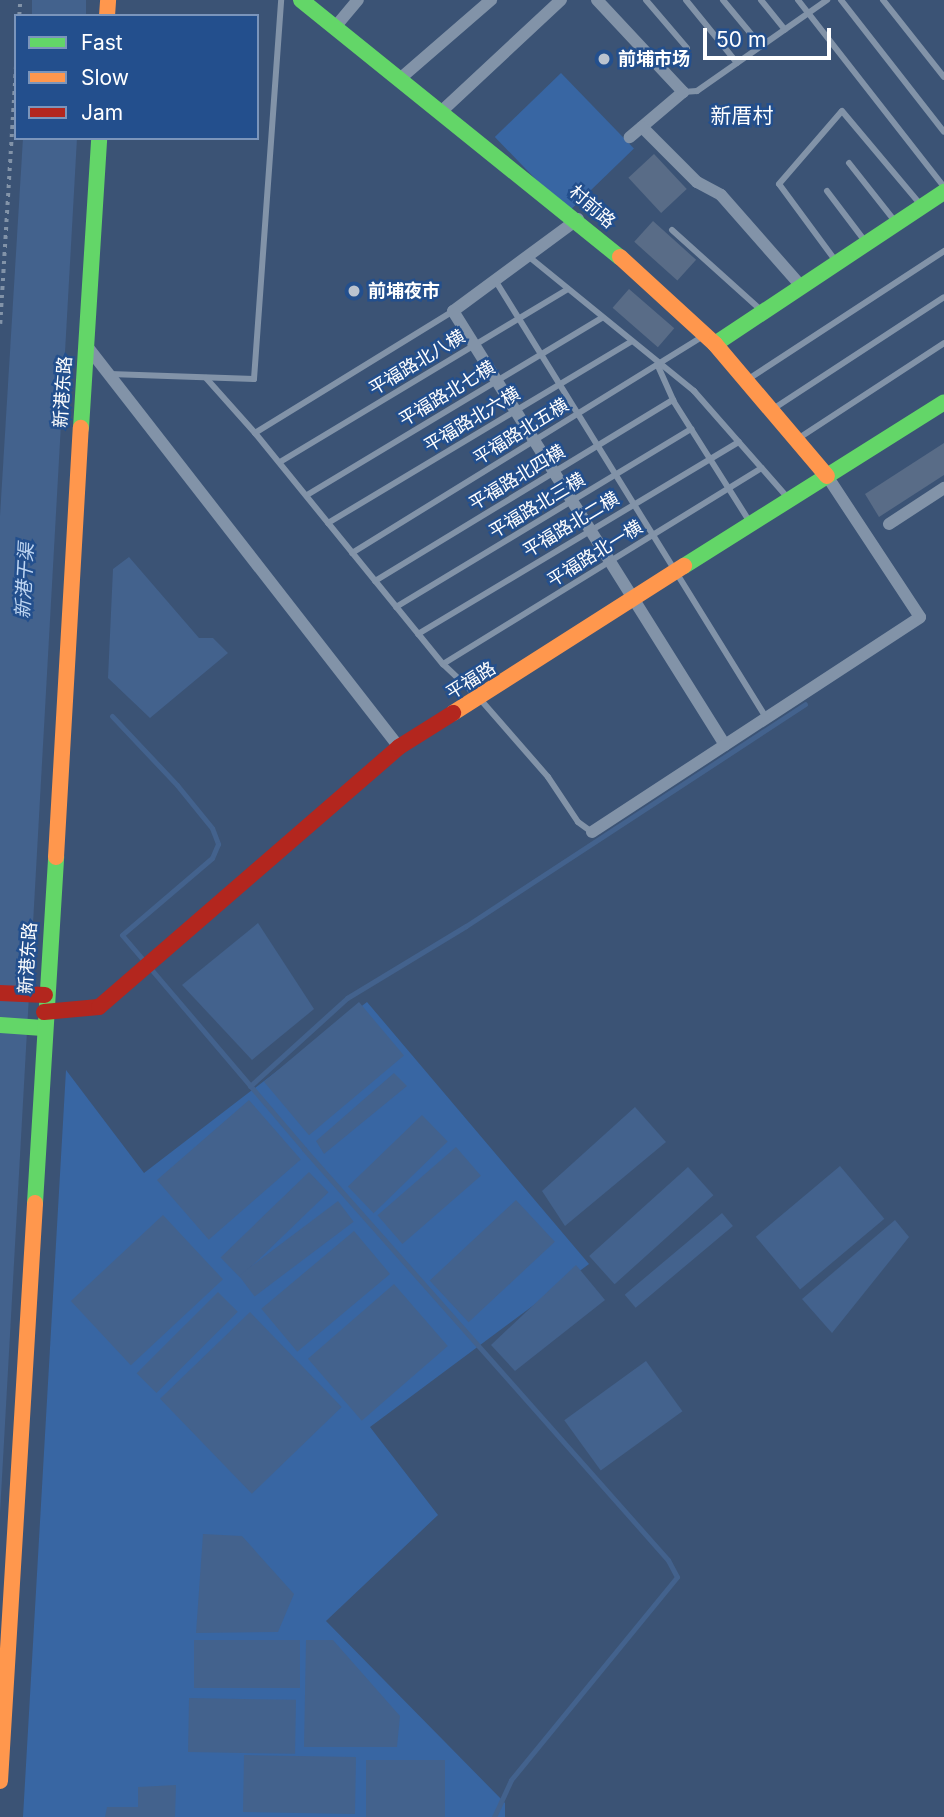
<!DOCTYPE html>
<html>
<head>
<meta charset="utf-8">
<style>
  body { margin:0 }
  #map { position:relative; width:944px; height:1817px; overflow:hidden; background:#3b5375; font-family:Inter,"Noto Sans SC",sans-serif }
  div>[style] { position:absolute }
  .green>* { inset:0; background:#3866a3; transform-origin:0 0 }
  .water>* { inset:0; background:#43628d; transform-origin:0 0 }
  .stream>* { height:5px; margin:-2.5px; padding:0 2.5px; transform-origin:2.5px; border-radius:2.5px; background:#43628d }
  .building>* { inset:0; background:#596c87; transform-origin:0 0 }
  .path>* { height:3.5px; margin-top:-1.75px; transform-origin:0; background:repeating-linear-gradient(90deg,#8293a8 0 3.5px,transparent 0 8.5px) }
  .lane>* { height:6px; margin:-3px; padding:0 3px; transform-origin:3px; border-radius:3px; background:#8293a8 }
  .street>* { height:12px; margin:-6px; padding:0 6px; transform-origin:6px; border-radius:6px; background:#8293a8 }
  .fast>* { height:16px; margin:-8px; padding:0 8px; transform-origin:8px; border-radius:8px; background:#63d668 }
  .slow>* { height:16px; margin:-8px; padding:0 8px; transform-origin:8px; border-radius:8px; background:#ff974d }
  .jam>* { height:16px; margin:-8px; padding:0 8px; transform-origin:8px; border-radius:8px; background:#b3261e }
  .dots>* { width:19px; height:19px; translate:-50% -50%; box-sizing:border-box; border:4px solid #234f8d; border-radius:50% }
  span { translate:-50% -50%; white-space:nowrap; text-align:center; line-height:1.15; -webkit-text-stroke:5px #234f8d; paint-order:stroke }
  .poi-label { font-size:18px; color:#fff; font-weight:700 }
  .left { translate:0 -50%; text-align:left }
  .street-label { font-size:18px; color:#fff }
  .water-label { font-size:19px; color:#bed5f2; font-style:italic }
  .quarter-label { font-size:21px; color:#fff }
  .legend { position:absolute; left:14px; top:14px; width:245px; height:126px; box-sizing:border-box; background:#234f8d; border:2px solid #7b95bb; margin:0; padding:9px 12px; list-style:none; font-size:21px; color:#fff }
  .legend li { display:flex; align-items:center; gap:14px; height:35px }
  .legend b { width:35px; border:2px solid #7b95bb }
  .scale { position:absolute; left:703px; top:28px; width:128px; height:32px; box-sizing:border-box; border:4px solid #fff; border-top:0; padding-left:9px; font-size:21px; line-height:24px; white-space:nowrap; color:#fff; -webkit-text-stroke:5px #234f8d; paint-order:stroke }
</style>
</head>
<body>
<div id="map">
  <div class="green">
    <div style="left:561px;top:73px;width:105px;height:92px;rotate:46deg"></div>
    <div style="clip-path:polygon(367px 1002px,589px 1264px,370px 1427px,438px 1515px,326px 1621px,505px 1803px,505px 1817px,23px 1817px,66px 1070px,144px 1173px)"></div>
  </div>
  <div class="water">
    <div style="left:32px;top:0;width:54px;height:16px"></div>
    <div style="clip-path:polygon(23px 138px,77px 138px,0 1513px,0 516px)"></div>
    <div style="clip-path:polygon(129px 557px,199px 638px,213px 638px,228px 653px,150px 718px,108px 678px,113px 569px)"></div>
    <div style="clip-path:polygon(258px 923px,314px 1009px,252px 1060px,182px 985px)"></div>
    <div style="left:359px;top:1002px;width:70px;height:124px;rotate:50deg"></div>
    <div style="clip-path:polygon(394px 1073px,407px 1086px,324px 1154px,316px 1141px)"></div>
    <div style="left:249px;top:1100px;width:79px;height:122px;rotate:49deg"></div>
    <div style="clip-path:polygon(635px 1107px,666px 1142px,565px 1226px,542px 1191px)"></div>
    <div style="left:422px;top:1115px;width:37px;height:103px;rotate:46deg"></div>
    <div style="left:456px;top:1147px;width:38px;height:104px;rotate:49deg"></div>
    <div style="left:840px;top:1166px;width:69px;height:110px;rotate:50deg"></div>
    <div style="left:688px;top:1167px;width:38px;height:133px;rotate:48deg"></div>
    <div style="left:309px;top:1172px;width:28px;height:123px;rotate:46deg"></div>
    <div style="left:516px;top:1200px;width:57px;height:118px;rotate:47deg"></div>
    <div style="left:338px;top:1201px;width:26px;height:124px;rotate:53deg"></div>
    <div style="left:722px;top:1213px;width:17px;height:127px;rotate:50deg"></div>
    <div style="left:163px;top:1215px;width:88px;height:126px;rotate:47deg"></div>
    <div style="clip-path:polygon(895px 1220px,909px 1237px,832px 1333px,802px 1299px)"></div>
    <div style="left:354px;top:1231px;width:56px;height:121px;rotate:50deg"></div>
    <div style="clip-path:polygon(576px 1265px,605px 1300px,515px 1371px,491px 1345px)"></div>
    <div style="left:394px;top:1284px;width:82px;height:114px;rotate:49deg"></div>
    <div style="left:218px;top:1292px;width:28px;height:115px;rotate:45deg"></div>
    <div style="left:250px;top:1312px;width:132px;height:125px;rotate:46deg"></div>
    <div style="left:646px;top:1361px;width:62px;height:101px;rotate:54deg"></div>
    <div style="clip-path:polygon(203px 1534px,242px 1536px,294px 1594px,278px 1632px,196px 1633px)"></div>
    <div style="left:194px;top:1640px;width:106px;height:48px"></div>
    <div style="clip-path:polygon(306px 1640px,333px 1640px,400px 1716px,397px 1747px,304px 1747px)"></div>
    <div style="left:189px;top:1698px;width:107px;height:54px;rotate:1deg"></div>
    <div style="left:244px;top:1755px;width:112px;height:57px;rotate:1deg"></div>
    <div style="left:366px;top:1760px;width:79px;height:57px"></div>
    <div style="clip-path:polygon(176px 1785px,175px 1817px,105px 1817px,107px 1807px,138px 1807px,138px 1787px)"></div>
  </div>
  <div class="stream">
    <div style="left:112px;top:716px;width:95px;rotate:46.7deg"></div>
    <div style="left:177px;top:785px;width:55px;rotate:50.9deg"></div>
    <div style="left:212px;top:828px;width:17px;rotate:69deg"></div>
    <div style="left:218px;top:844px;width:15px;rotate:113deg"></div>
    <div style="left:212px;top:858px;width:118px;rotate:139.5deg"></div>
    <div style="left:122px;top:935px;width:281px;rotate:49.6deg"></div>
    <div style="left:304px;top:1149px;width:549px;rotate:48.47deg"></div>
    <div style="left:668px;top:1560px;width:19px;rotate:62deg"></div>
    <div style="left:677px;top:1577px;width:262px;rotate:129.3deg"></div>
    <div style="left:511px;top:1780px;width:41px;rotate:114.7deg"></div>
    <div style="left:250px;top:1086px;width:131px;rotate:-42.2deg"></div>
    <div style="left:347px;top:998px;width:139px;rotate:-31.2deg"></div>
    <div style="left:466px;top:926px;width:405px;rotate:-33.2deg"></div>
  </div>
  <div class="building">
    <div style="left:654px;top:154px;width:48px;height:35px;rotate:47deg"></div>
    <div style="left:653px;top:221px;width:58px;height:28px;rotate:42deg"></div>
    <div style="left:629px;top:289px;width:60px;height:25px;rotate:41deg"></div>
    <div style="clip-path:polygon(944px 443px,944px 475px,879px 517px,865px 494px)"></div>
  </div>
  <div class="path">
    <div style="left:19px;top:16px;width:16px;rotate:-86deg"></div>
    <div style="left:0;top:324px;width:259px;rotate:-86.5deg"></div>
  </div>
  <div class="lane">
    <div style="left:646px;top:0;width:63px;rotate:49.5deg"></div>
    <div style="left:686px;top:0;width:81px;rotate:51deg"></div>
    <div style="left:723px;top:0;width:60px;rotate:50.4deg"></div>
    <div style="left:761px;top:0;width:38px;rotate:51deg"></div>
    <div style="left:798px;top:0;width:237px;rotate:52deg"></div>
    <div style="left:841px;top:0;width:167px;rotate:52deg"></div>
    <div style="left:883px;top:0;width:98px;rotate:51.6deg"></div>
    <div style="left:683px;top:92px;width:14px;rotate:-4deg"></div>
    <div style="left:697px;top:91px;width:159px;rotate:-35deg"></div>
    <div style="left:849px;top:163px;width:73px;rotate:51.7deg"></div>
    <div style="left:827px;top:191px;width:61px;rotate:52.9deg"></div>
    <div style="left:672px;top:230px;width:120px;rotate:42deg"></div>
    <div style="left:528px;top:256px;width:214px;rotate:39.1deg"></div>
    <div style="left:694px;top:391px;width:141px;rotate:48.7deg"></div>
    <div style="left:835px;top:260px;width:94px;rotate:-126.4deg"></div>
    <div style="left:779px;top:184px;width:96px;rotate:-49.2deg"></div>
    <div style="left:842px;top:111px;width:121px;rotate:50deg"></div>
    <div style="left:495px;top:280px;width:516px;rotate:58.22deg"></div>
    <div style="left:658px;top:366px;width:39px;rotate:66deg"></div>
    <div style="left:674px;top:402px;width:142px;rotate:57.7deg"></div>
    <div style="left:110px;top:374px;width:144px;rotate:2deg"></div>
    <div style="left:254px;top:379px;width:380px;rotate:-85.9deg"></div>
    <div style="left:206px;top:378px;width:74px;rotate:48.3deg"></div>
    <div style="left:255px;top:433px;width:233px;rotate:-31.6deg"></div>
    <div style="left:750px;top:378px;width:232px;rotate:-33.2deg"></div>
    <div style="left:773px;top:409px;width:204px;rotate:-33.2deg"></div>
    <div style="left:255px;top:433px;width:298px;rotate:50.9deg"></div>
    <div style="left:443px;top:664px;width:51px;rotate:43.4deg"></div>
    <div style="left:480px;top:699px;width:103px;rotate:48.9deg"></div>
    <div style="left:548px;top:777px;width:54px;rotate:56.3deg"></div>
    <div style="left:578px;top:822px;width:17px;rotate:36deg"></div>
    <div style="left:799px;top:438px;width:173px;rotate:-33.2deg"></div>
    <div style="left:280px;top:462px;width:336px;rotate:-31deg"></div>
    <div style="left:307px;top:495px;width:344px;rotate:-31deg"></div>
    <div style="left:328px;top:523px;width:353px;rotate:-30.9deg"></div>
    <div style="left:352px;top:553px;width:413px;rotate:-31.7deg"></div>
    <div style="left:375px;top:581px;width:349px;rotate:-31.3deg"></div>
    <div style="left:396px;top:607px;width:345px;rotate:-31.1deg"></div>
    <div style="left:418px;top:634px;width:374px;rotate:-30.9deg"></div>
    <div style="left:443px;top:664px;width:374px;rotate:-31.6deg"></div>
  </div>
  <div class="street">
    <div style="left:597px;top:0;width:126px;rotate:46.9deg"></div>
    <div style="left:683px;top:92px;width:70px;rotate:139.7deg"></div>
    <div style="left:336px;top:26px;width:34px;rotate:-50deg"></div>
    <div style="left:402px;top:77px;width:118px;rotate:-40.9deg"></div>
    <div style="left:444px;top:109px;width:160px;rotate:-43deg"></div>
    <div style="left:642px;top:127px;width:78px;rotate:45deg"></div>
    <div style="left:697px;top:182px;width:27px;rotate:28deg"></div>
    <div style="left:721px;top:195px;width:120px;rotate:48.7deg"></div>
    <div style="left:578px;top:219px;width:155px;rotate:143.6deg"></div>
    <div style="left:453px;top:311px;width:512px;rotate:57.92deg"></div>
    <div style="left:86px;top:345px;width:509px;rotate:52.1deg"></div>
    <div style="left:889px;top:524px;width:66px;rotate:-33.2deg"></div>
    <div style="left:592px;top:832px;width:392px;rotate:-33.2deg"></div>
    <div style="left:920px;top:617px;width:169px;rotate:-123.4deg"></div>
  </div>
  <div class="fast">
    <div style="left:301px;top:0;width:410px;rotate:38.9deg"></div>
    <div style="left:715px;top:344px;width:275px;rotate:-33.6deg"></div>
    <div style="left:81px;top:428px;width:291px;rotate:-86.4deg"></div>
    <div style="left:684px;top:566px;width:307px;rotate:-32.2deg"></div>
    <div style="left:0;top:1025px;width:43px;rotate:4deg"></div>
    <div style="left:35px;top:1203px;width:347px;rotate:-86.5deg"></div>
  </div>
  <div class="slow">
    <div style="left:107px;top:16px;width:16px;rotate:-86deg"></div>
    <div style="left:620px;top:257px;width:129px;rotate:42.5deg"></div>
    <div style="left:715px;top:344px;width:173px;rotate:49.7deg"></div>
    <div style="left:453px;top:713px;width:274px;rotate:-32.5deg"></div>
    <div style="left:56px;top:857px;width:430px;rotate:-86.7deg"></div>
    <div style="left:0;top:1781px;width:579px;rotate:-86.53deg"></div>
  </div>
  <div class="jam">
    <div style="left:0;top:993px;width:45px;rotate:2.5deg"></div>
    <div style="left:44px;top:1012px;width:55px;rotate:-5.2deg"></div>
    <div style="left:99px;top:1007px;width:397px;rotate:-40.9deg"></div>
    <div style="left:399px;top:747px;width:64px;rotate:-32.2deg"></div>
  </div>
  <div class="dots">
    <div style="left:604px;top:59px;background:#bac3cf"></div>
    <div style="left:354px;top:291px;background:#bac3cf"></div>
  </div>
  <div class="poi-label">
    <span class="left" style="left:618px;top:59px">前埔市场</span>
    <span class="left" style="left:368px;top:291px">前埔夜市</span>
  </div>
  <div class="street-label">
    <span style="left:592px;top:207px;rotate:41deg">村前路</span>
    <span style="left:417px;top:363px;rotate:-31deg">平福路北八横</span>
    <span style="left:63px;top:392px;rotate:-86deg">新港东路</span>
    <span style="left:447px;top:394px;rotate:-31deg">平福路北七横</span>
    <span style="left:472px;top:420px;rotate:-31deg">平福路北六横</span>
    <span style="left:521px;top:432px;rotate:-32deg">平福路北五横</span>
    <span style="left:517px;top:478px;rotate:-31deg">平福路北四横</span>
    <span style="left:537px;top:506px;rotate:-31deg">平福路北三横</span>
    <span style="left:571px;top:525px;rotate:-31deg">平福路北二横</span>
    <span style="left:595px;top:554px;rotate:-32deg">平福路北一横</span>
    <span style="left:471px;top:681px;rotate:-32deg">平福路</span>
    <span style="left:28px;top:958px;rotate:-86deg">新港东路</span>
  </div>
  <div class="water-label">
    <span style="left:25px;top:581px;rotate:-87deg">新港干渠</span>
  </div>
  <div class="quarter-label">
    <span style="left:742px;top:116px">新厝村</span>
  </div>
  <ul class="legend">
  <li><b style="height:9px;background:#63d668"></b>Fast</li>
  <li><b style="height:9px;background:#ff974d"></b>Slow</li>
  <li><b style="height:9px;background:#b3261e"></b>Jam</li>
  </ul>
  <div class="scale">50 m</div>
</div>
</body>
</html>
